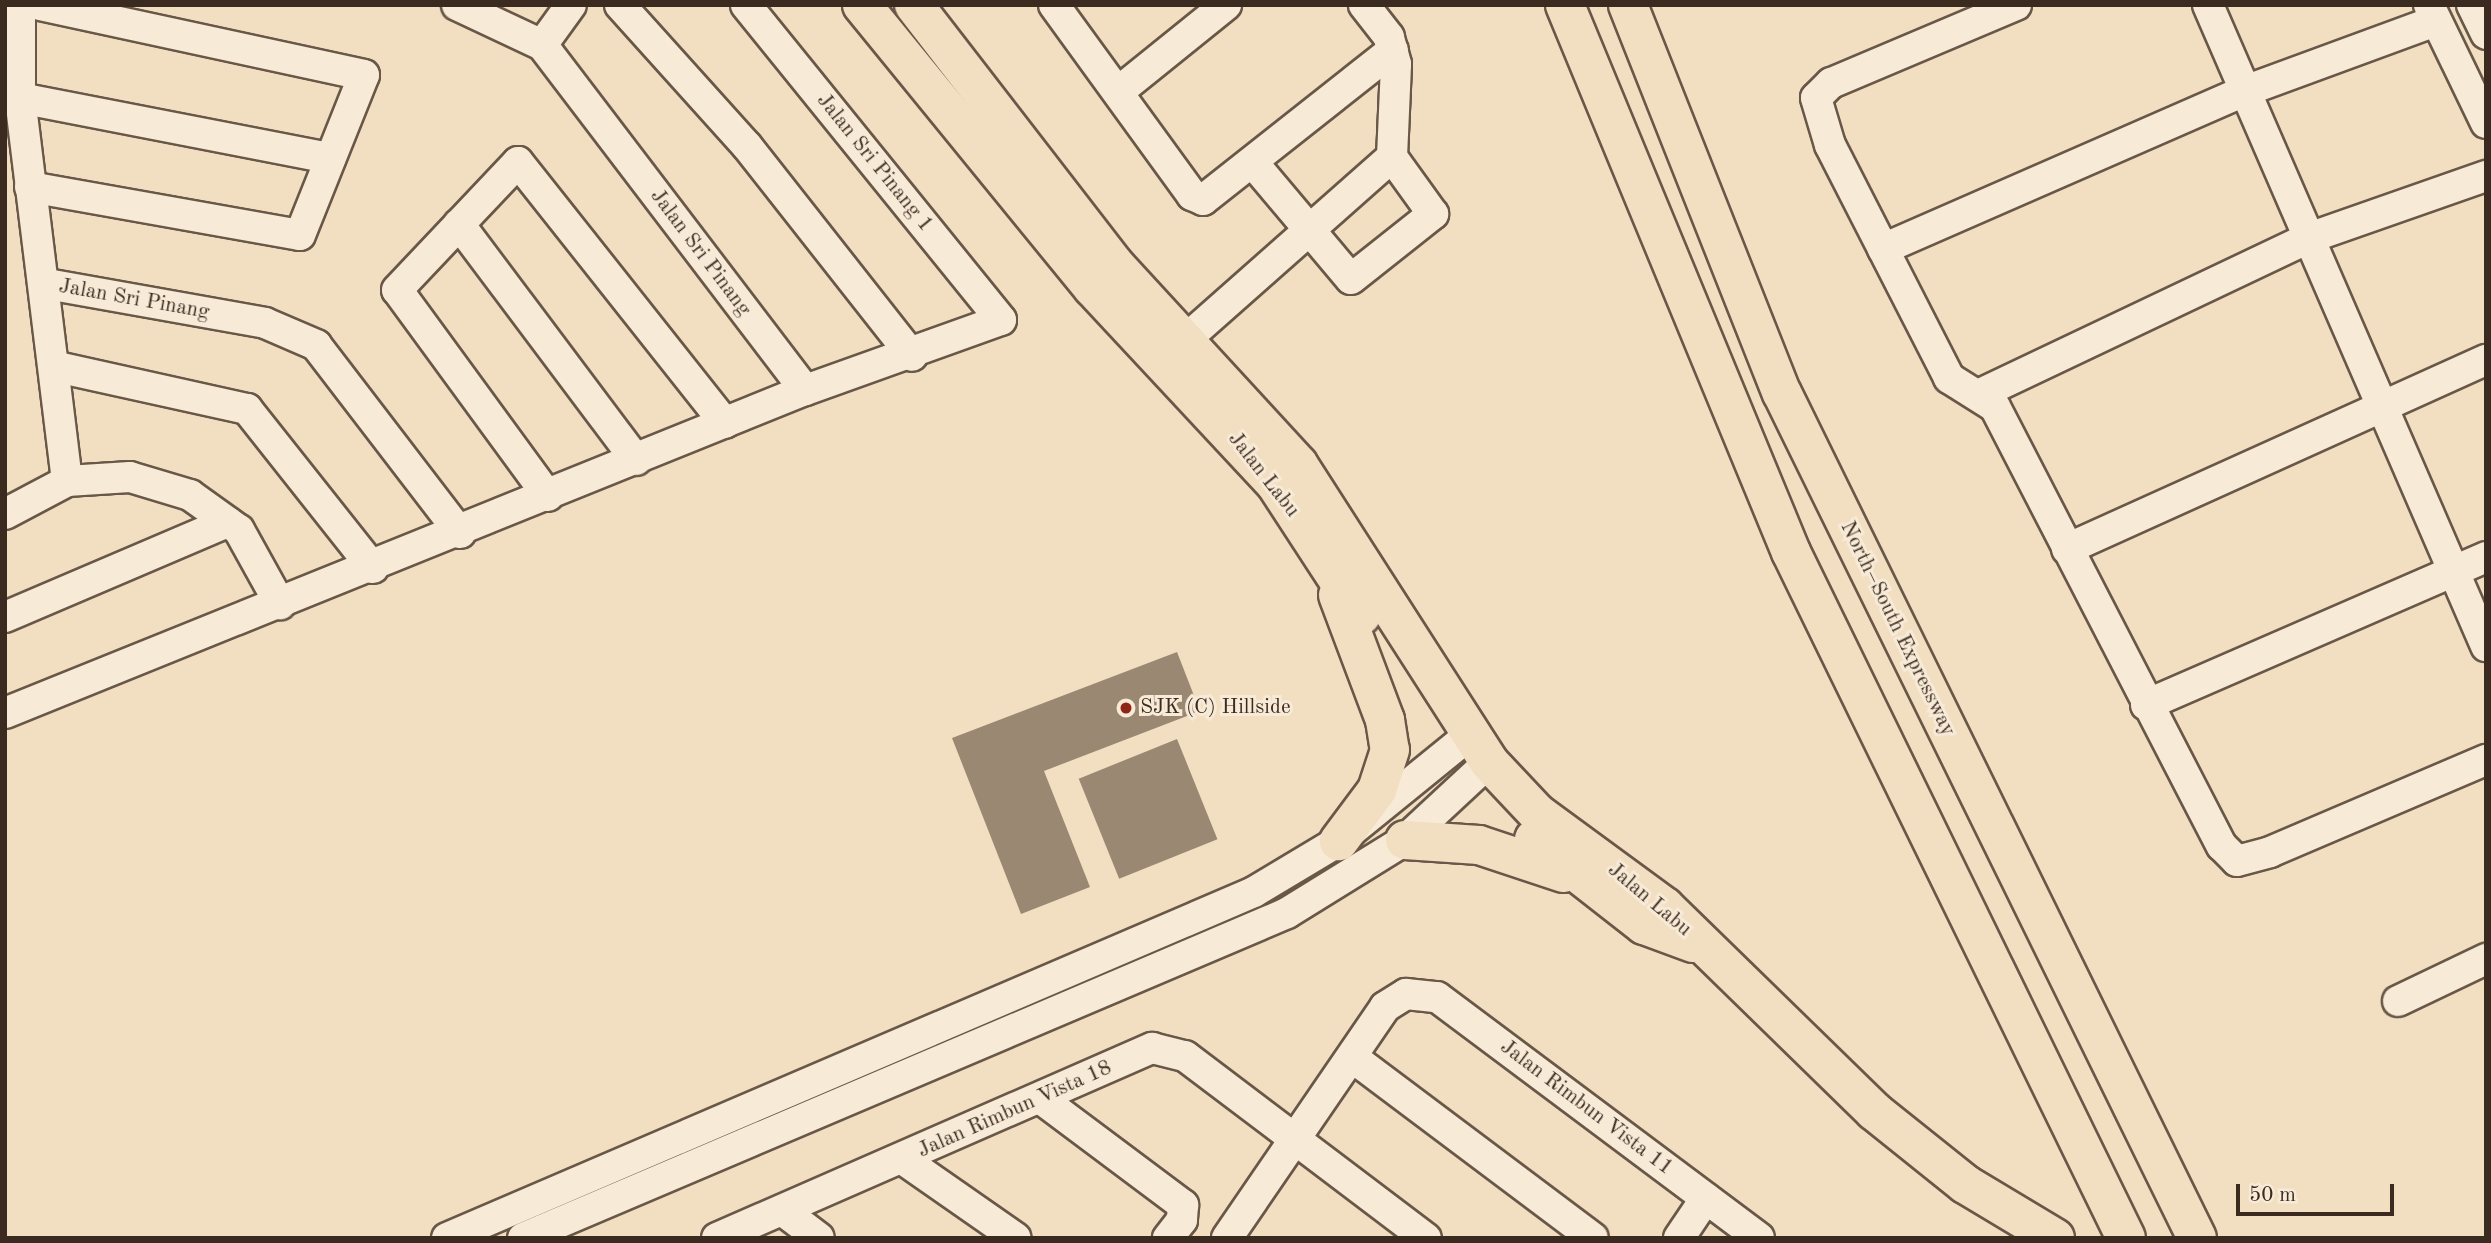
<!DOCTYPE html>
<html>
<head>
<meta charset="utf-8">
<style>
  body { margin:0 }
  #map { position:relative; width:2491px; height:1243px; overflow:hidden; background:#f2dec1; font-family:"Old Standard TT",serif }
  div>[style] { position:absolute }
  .building>* { inset:0; background:#9a8873; transform-origin:0 0 }
  .roads { filter:drop-shadow(2px 0 #695748) drop-shadow(-2px 0 #695748) drop-shadow(0 2px #695748) drop-shadow(0 -2px #695748) }
  .minor>* { height:30px; margin:-15px; padding:0 15px; transform-origin:15px; border-radius:15px; background:#f7ead7 }
  .major>* { height:38px; margin:-19px; padding:0 19px; transform-origin:19px; border-radius:19px; background:#f2dec1 }
  .highway>* { height:38px; margin:-19px; padding:0 19px; transform-origin:19px; border-radius:19px; background:#f2dec1 }
  .dots>* { width:19px; height:19px; translate:-50% -50%; box-sizing:border-box; border:4px solid #f7ead7; border-radius:50% }
  span { translate:-50% -50%; white-space:nowrap; text-align:center; line-height:1.15; -webkit-text-stroke:6px #f7ead7; paint-order:stroke }
  .street-label { font-size:21px; color:#3b2a1f }
  .poi-label { font-size:21px; color:#3b2a1f }
  .left { translate:0 -50%; text-align:left }
  .frame { position:absolute; inset:0; border:7px solid #3b2a1f; pointer-events:none }
  .scale { position:absolute; left:2236px; top:1184px; width:158px; height:32px; box-sizing:border-box; border:4px solid #3b2a1f; border-top:0; padding-left:9px; font-size:21px; line-height:24px; white-space:nowrap; color:#3b2a1f; -webkit-text-stroke:5px #f7ead7; paint-order:stroke }
</style>
</head>
<body>
<div id="map">
  <div class="building">
    <div style="clip-path:polygon(1177px 652px,1200px 711px,1044px 771px,1090px 887px,1021px 914px,952px 738px)"></div>
    <div style="left:1177px;top:739px;width:108px;height:106px;rotate:68deg"></div>
  </div>
  <div class="roads">
    <div class="minor">
      <div style="left:20px;top:5px;width:93px;rotate:90deg"></div>
      <div style="left:20px;top:98px;width:386px;rotate:83deg"></div>
      <div style="left:67px;top:481px;width:63px;rotate:-3.6deg"></div>
      <div style="left:130px;top:477px;width:63px;rotate:16.7deg"></div>
      <div style="left:190px;top:495px;width:60px;rotate:35.5deg"></div>
      <div style="left:239px;top:530px;width:85px;rotate:61deg"></div>
      <div style="left:620px;top:5px;width:190px;rotate:48deg"></div>
      <div style="left:747px;top:146px;width:267px;rotate:51.8deg"></div>
      <div style="left:746px;top:5px;width:405px;rotate:51deg"></div>
      <div style="left:1001px;top:320px;width:208px;rotate:160.3deg"></div>
      <div style="left:1054px;top:5px;width:235px;rotate:54deg"></div>
      <div style="left:1192px;top:195px;width:12px;rotate:24deg"></div>
      <div style="left:1203px;top:200px;width:242px;rotate:-38.3deg"></div>
      <div style="left:2016px;top:5px;width:201px;rotate:157.1deg"></div>
      <div style="left:1831px;top:83px;width:21px;rotate:135deg"></div>
      <div style="left:1816px;top:98px;width:49px;rotate:73.4deg"></div>
      <div style="left:1830px;top:145px;width:262px;rotate:62.9deg"></div>
      <div style="left:1949px;top:378px;width:54px;rotate:32.2deg"></div>
      <div style="left:1995px;top:407px;width:494px;rotate:62.7deg"></div>
      <div style="left:2222px;top:846px;width:21px;rotate:45deg"></div>
      <div style="left:2237px;top:861px;width:34px;rotate:-15deg"></div>
      <div style="left:2270px;top:852px;width:235px;rotate:-23.1deg"></div>
      <div style="left:2208px;top:5px;width:699px;rotate:66.55deg"></div>
      <div style="left:2429px;top:5px;width:131px;rotate:64.2deg"></div>
      <div style="left:2472px;top:5px;width:32px;rotate:64deg"></div>
      <div style="left:542px;top:45px;width:49px;rotate:-54.1deg"></div>
      <div style="left:1118px;top:92px;width:139px;rotate:-38.9deg"></div>
      <div style="left:20px;top:98px;width:316px;rotate:11deg"></div>
      <div style="left:1254px;top:164px;width:150px;rotate:49.9deg"></div>
      <div style="left:1351px;top:279px;width:105px;rotate:-38.4deg"></div>
      <div style="left:1433px;top:214px;width:70px;rotate:-125.7deg"></div>
      <div style="left:30px;top:187px;width:274px;rotate:10.1deg"></div>
      <div style="left:300px;top:235px;width:172px;rotate:-68.2deg"></div>
      <div style="left:364px;top:75px;width:330px;rotate:-167.8deg"></div>
      <div style="left:459px;top:224px;width:295px;rotate:53.1deg"></div>
      <div style="left:1883px;top:249px;width:395px;rotate:-23.6deg"></div>
      <div style="left:2245px;top:91px;width:202px;rotate:-20.2deg"></div>
      <div style="left:47px;top:284px;width:221px;rotate:10.1deg"></div>
      <div style="left:265px;top:323px;width:56px;rotate:23.3deg"></div>
      <div style="left:316px;top:345px;width:237px;rotate:52.5deg"></div>
      <div style="left:1185px;top:340px;width:276px;rotate:-41.5deg"></div>
      <div style="left:1392px;top:157px;width:93px;rotate:-87.5deg"></div>
      <div style="left:1396px;top:64px;width:28px;rotate:-105deg"></div>
      <div style="left:1389px;top:37px;width:41px;rotate:-128deg"></div>
      <div style="left:57px;top:367px;width:195px;rotate:12.5deg"></div>
      <div style="left:247px;top:409px;width:203px;rotate:51.6deg"></div>
      <div style="left:1978px;top:395px;width:366px;rotate:-25.4deg"></div>
      <div style="left:2309px;top:238px;width:188px;rotate:-19.3deg"></div>
      <div style="left:548px;top:496px;width:255px;rotate:-126.2deg"></div>
      <div style="left:397px;top:290px;width:176px;rotate:-46.6deg"></div>
      <div style="left:518px;top:162px;width:333px;rotate:51.6deg"></div>
      <div style="left:5px;top:514px;width:70px;rotate:-28deg"></div>
      <div style="left:2067px;top:549px;width:460px;rotate:-24.3deg"></div>
      <div style="left:5px;top:617px;width:242px;rotate:-23.1deg"></div>
      <div style="left:2146px;top:705px;width:371px;rotate:-23.5deg"></div>
      <div style="left:5px;top:713px;width:863px;rotate:-21.99deg"></div>
      <div style="left:805px;top:390px;width:434px;rotate:-127.3deg"></div>
      <div style="left:542px;top:45px;width:94px;rotate:-154.8deg"></div>
      <div style="left:2398px;top:1001px;width:98px;rotate:-25.5deg"></div>
      <div style="left:1352px;top:1057px;width:301px;rotate:36.9deg"></div>
      <div style="left:1040px;top:1098px;width:179px;rotate:36.8deg"></div>
      <div style="left:1183px;top:1205px;width:15px;rotate:94deg"></div>
      <div style="left:1182px;top:1220px;width:23px;rotate:128deg"></div>
      <div style="left:904px;top:1160px;width:136px;rotate:34.9deg"></div>
      <div style="left:782px;top:1210px;width:46px;rotate:37.1deg"></div>
      <div style="left:447px;top:1238px;width:878px;rotate:-23.21deg"></div>
      <div style="left:1254px;top:892px;width:99px;rotate:-31deg"></div>
      <div style="left:1339px;top:841px;width:166px;rotate:-39.1deg"></div>
      <div style="left:523px;top:1238px;width:830px;rotate:-23.04deg"></div>
      <div style="left:1287px;top:913px;width:139px;rotate:-31.7deg"></div>
      <div style="left:1405px;top:840px;width:115px;rotate:-42.9deg"></div>
      <div style="left:717px;top:1238px;width:475px;rotate:-23.6deg"></div>
      <div style="left:1152px;top:1048px;width:34px;rotate:14deg"></div>
      <div style="left:1185px;top:1056px;width:302px;rotate:37.1deg"></div>
      <div style="left:1227px;top:1238px;width:280px;rotate:-55.6deg"></div>
      <div style="left:1385px;top:1007px;width:25px;rotate:-32deg"></div>
      <div style="left:1406px;top:994px;width:31px;rotate:6deg"></div>
      <div style="left:1437px;top:997px;width:402px;rotate:36.8deg"></div>
      <div style="left:1679px;top:1238px;width:48px;rotate:-56deg"></div>
    </div>
    <div class="major">
      <div style="left:862px;top:5px;width:365px;rotate:50.8deg"></div>
      <div style="left:1093px;top:288px;width:267px;rotate:47deg"></div>
      <div style="left:1275px;top:483px;width:158px;rotate:56.9deg"></div>
      <div style="left:914px;top:5px;width:330px;rotate:52.3deg"></div>
      <div style="left:1116px;top:266px;width:269px;rotate:47.4deg"></div>
      <div style="left:1298px;top:464px;width:354px;rotate:57.3deg"></div>
      <div style="left:1489px;top:762px;width:70px;rotate:46.7deg"></div>
      <div style="left:1537px;top:813px;width:159px;rotate:36.3deg"></div>
      <div style="left:1665px;top:907px;width:292px;rotate:44.3deg"></div>
      <div style="left:1874px;top:1111px;width:117px;rotate:38.7deg"></div>
      <div style="left:1965px;top:1184px;width:105px;rotate:31deg"></div>
      <div style="left:1338px;top:595px;width:134px;rotate:69.4deg"></div>
      <div style="left:1385px;top:720px;width:30px;rotate:81deg"></div>
      <div style="left:1390px;top:750px;width:42px;rotate:108deg"></div>
      <div style="left:1377px;top:790px;width:64px;rotate:126.7deg"></div>
      <div style="left:1534px;top:839px;width:140px;rotate:38deg"></div>
      <div style="left:1644px;top:925px;width:52px;rotate:20.2deg"></div>
      <div style="left:1405px;top:840px;width:74px;rotate:3.9deg"></div>
      <div style="left:1479px;top:845px;width:89px;rotate:18.4deg"></div>
    </div>
    <div class="highway">
      <div style="left:1565px;top:5px;width:592px;rotate:67.55deg"></div>
      <div style="left:1791px;top:552px;width:763px;rotate:63.97deg"></div>
      <div style="left:1628px;top:5px;width:417px;rotate:68.4deg"></div>
      <div style="left:1782px;top:393px;width:941px;rotate:63.84deg"></div>
    </div>
  </div>
  <div class="dots">
    <div style="left:1126px;top:708px;background:#8f2418"></div>
  </div>
  <div class="street-label">
    <span style="left:874px;top:163px;rotate:51deg">Jalan Sri Pinang 1</span>
    <span style="left:700px;top:253px;rotate:53deg">Jalan Sri Pinang</span>
    <span style="left:134px;top:300px;rotate:10deg">Jalan Sri Pinang</span>
    <span style="left:1263px;top:475px;rotate:52deg">Jalan Labu</span>
    <span style="left:1897px;top:629px;rotate:64deg">North–South Expressway</span>
    <span style="left:1649px;top:900px;rotate:40deg">Jalan Labu</span>
    <span style="left:1586px;top:1108px;rotate:37deg">Jalan Rimbun Vista 11</span>
    <span style="left:1015px;top:1110px;rotate:-24deg">Jalan Rimbun Vista 18</span>
  </div>
  <div class="poi-label">
    <span class="left" style="left:1140px;top:708px">SJK (C) Hillside</span>
  </div>
  <div class="frame"></div>
  <div class="scale">50 m</div>
</div>
</body>
</html>
